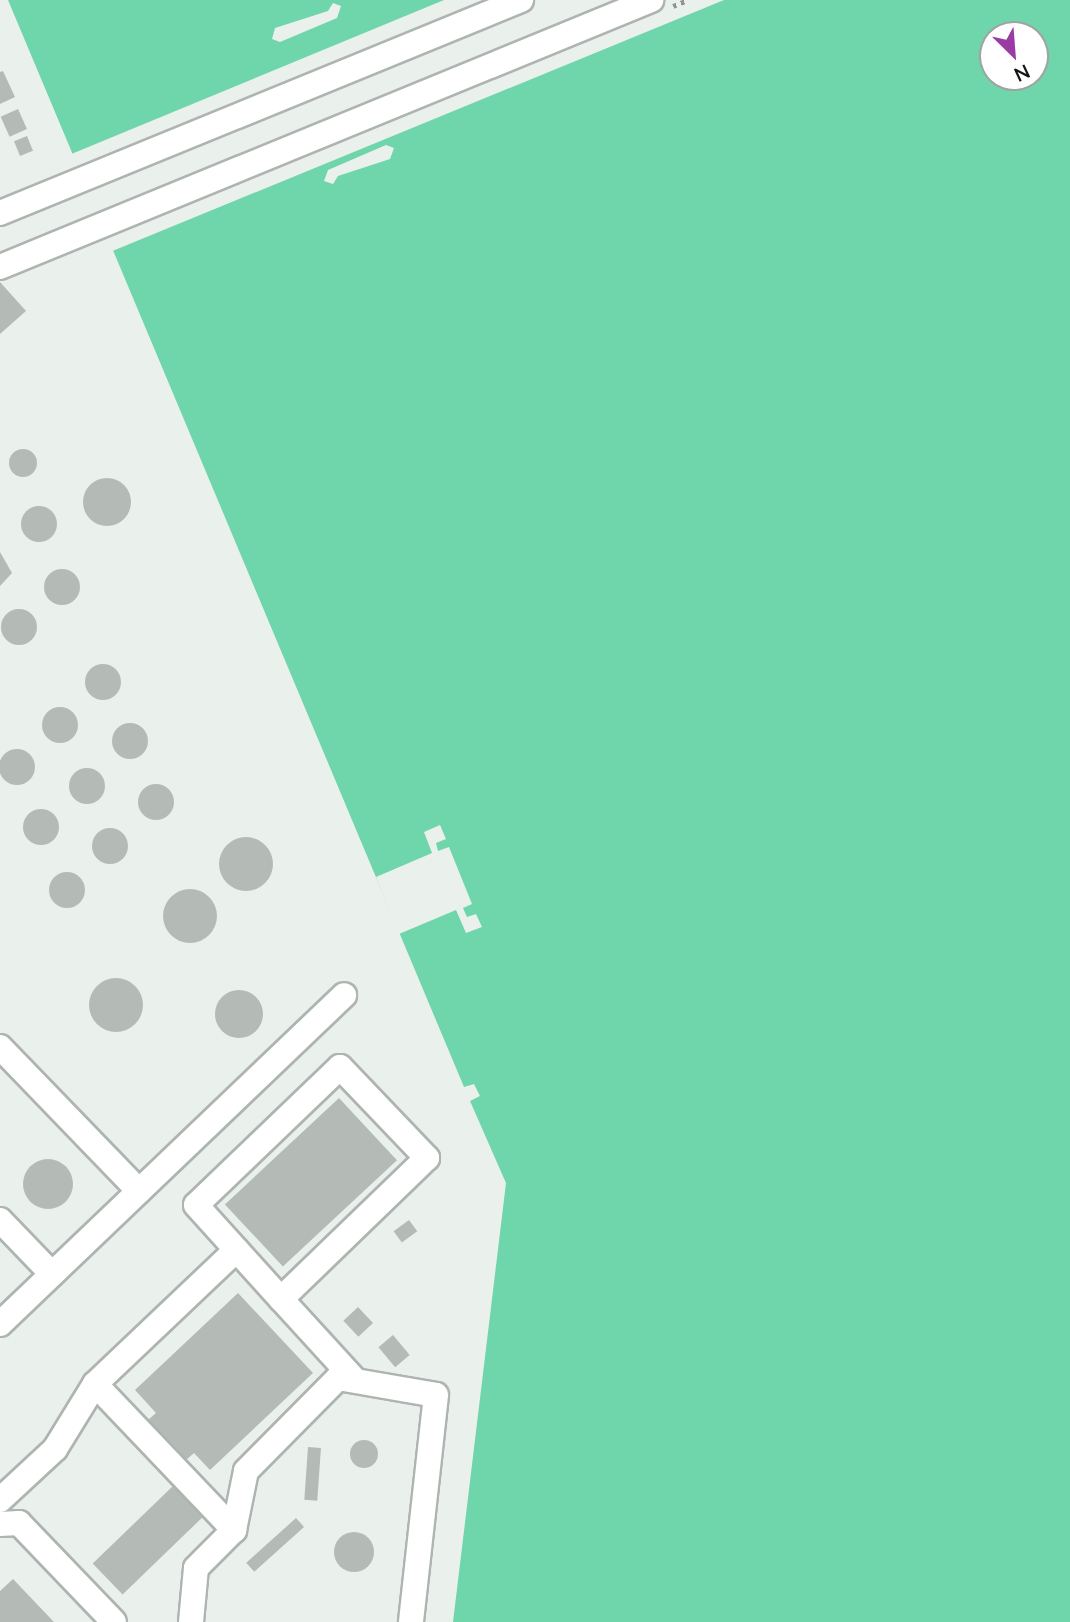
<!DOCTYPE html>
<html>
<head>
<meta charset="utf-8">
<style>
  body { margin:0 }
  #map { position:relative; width:1070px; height:1622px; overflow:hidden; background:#eaf1ed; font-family:Lato,sans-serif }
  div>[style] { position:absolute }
  .water>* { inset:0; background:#6fd5aa }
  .pier>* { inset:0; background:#eaf1ed }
  .building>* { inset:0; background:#b4bbb7; transform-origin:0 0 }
  .round { border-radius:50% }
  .path>* { height:4.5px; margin-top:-2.25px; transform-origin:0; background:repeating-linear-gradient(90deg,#909593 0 3.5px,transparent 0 8.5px) }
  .roads { filter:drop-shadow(2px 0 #aeb5b1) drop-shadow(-2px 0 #aeb5b1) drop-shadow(0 2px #aeb5b1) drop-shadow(0 -2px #aeb5b1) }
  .minor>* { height:24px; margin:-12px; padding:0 12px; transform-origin:12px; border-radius:12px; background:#fff }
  span { translate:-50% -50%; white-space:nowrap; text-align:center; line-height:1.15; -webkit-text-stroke:7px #fff; paint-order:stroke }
  .north { position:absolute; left:979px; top:21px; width:70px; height:70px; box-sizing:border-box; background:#fff; border:2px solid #a1a2a1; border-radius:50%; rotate:155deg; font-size:19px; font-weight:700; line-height:28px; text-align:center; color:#141615 }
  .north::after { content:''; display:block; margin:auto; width:24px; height:32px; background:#9b3ca5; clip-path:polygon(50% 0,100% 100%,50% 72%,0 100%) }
</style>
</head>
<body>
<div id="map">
  <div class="water">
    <div style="clip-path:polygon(evenodd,8px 0,1070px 0,1070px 1622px,453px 1622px,506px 1183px,470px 1101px,480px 1096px,474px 1084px,464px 1087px,8px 0,993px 35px,1035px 35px,1035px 77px,993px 77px,993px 35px)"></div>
  </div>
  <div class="pier">
    <div style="clip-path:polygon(444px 0,724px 0,110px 252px,69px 155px)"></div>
    <div style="clip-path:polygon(333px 3px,341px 6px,337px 18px,280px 42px,272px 39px,275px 28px,328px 11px)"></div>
    <div style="clip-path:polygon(386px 145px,394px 148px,390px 159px,338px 176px,333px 184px,324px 181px,328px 170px)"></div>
    <div style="clip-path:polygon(440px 825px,446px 839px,436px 843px,438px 851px,449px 847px,472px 904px,463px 908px,467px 917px,476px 914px,482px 927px,466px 933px,456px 910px,399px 934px,376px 877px,432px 853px,424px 832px)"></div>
  </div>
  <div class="building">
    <div style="clip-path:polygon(3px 71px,15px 97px,0 104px,0 72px)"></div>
    <div style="left:18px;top:109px;width:22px;height:19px;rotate:66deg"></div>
    <div style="left:27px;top:136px;width:16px;height:14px;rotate:68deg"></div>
    <div style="clip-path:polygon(0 282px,26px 311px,0 334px)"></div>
    <div class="round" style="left:9px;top:449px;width:28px;height:28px"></div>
    <div class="round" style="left:83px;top:478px;width:48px;height:48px"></div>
    <div class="round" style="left:21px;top:506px;width:36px;height:36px"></div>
    <div style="clip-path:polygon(0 552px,12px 573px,0 586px)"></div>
    <div class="round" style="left:44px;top:569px;width:36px;height:36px"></div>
    <div class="round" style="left:1px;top:609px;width:36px;height:36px"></div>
    <div class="round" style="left:85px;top:664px;width:36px;height:36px"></div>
    <div class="round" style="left:42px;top:707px;width:36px;height:36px"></div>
    <div class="round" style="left:112px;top:723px;width:36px;height:36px"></div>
    <div class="round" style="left:-1px;top:749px;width:36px;height:36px"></div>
    <div class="round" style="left:69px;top:768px;width:36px;height:36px"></div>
    <div class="round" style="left:138px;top:784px;width:36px;height:36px"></div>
    <div class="round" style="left:23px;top:809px;width:36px;height:36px"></div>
    <div class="round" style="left:92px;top:828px;width:36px;height:36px"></div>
    <div class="round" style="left:219px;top:837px;width:54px;height:54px"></div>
    <div class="round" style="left:49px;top:872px;width:36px;height:36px"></div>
    <div class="round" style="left:163px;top:889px;width:54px;height:54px"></div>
    <div class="round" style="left:89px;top:978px;width:54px;height:54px"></div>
    <div class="round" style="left:215px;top:990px;width:48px;height:48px"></div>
    <div style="left:339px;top:1098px;width:85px;height:156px;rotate:47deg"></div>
    <div class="round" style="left:23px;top:1159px;width:50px;height:50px"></div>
    <div style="left:409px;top:1220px;width:14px;height:19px;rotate:54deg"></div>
    <div style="clip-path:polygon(238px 1293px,313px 1373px,210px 1470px,194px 1453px,186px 1460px,148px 1420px,156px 1413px,135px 1390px)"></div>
    <div style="left:358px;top:1307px;width:22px;height:20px;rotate:47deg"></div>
    <div style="left:393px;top:1335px;width:26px;height:19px;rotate:50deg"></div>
    <div class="round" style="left:350px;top:1440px;width:28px;height:28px"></div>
    <div style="left:308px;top:1447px;width:13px;height:53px;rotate:4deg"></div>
    <div style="left:174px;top:1485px;width:43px;height:113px;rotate:46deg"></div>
    <div style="left:296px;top:1518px;width:12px;height:67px;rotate:48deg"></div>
    <div class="round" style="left:334px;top:1532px;width:40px;height:40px"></div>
    <div style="clip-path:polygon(13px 1579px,54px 1622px,0 1622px,0 1591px)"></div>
  </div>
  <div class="path">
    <div style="left:673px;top:6px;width:16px;rotate:-22deg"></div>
  </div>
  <div class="roads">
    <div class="minor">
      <div style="left:0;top:213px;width:563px;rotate:-22.24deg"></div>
      <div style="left:0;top:267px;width:704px;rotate:-22.3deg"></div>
      <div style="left:0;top:1047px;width:200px;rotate:46deg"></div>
      <div style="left:0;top:1220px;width:75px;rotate:46.1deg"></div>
      <div style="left:281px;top:1299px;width:203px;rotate:-44deg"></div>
      <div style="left:427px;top:1158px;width:126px;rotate:-133.7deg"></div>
      <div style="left:340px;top:1067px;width:199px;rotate:136.2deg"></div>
      <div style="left:196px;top:1205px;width:127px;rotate:47.9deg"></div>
      <div style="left:281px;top:1299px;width:110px;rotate:47.6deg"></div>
      <div style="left:0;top:1324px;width:476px;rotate:-43.7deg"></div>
      <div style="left:95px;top:1384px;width:202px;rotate:46.4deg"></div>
      <div style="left:0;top:1500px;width:75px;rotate:-42.8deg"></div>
      <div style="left:55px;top:1449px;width:76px;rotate:-58.4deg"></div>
      <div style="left:95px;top:1384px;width:195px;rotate:-43.5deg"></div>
      <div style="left:0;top:1524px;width:19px;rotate:-3deg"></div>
      <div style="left:19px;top:1523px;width:137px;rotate:46.2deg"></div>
      <div style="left:191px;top:1622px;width:54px;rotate:-84.7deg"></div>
      <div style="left:196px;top:1568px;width:54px;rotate:-45deg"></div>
      <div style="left:234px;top:1530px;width:60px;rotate:-78.5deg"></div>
      <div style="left:246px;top:1471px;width:131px;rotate:-45.3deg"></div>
      <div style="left:338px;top:1378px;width:99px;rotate:9.8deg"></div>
      <div style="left:436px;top:1395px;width:228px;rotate:96.3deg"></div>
    </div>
  </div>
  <div class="north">N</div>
</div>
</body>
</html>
